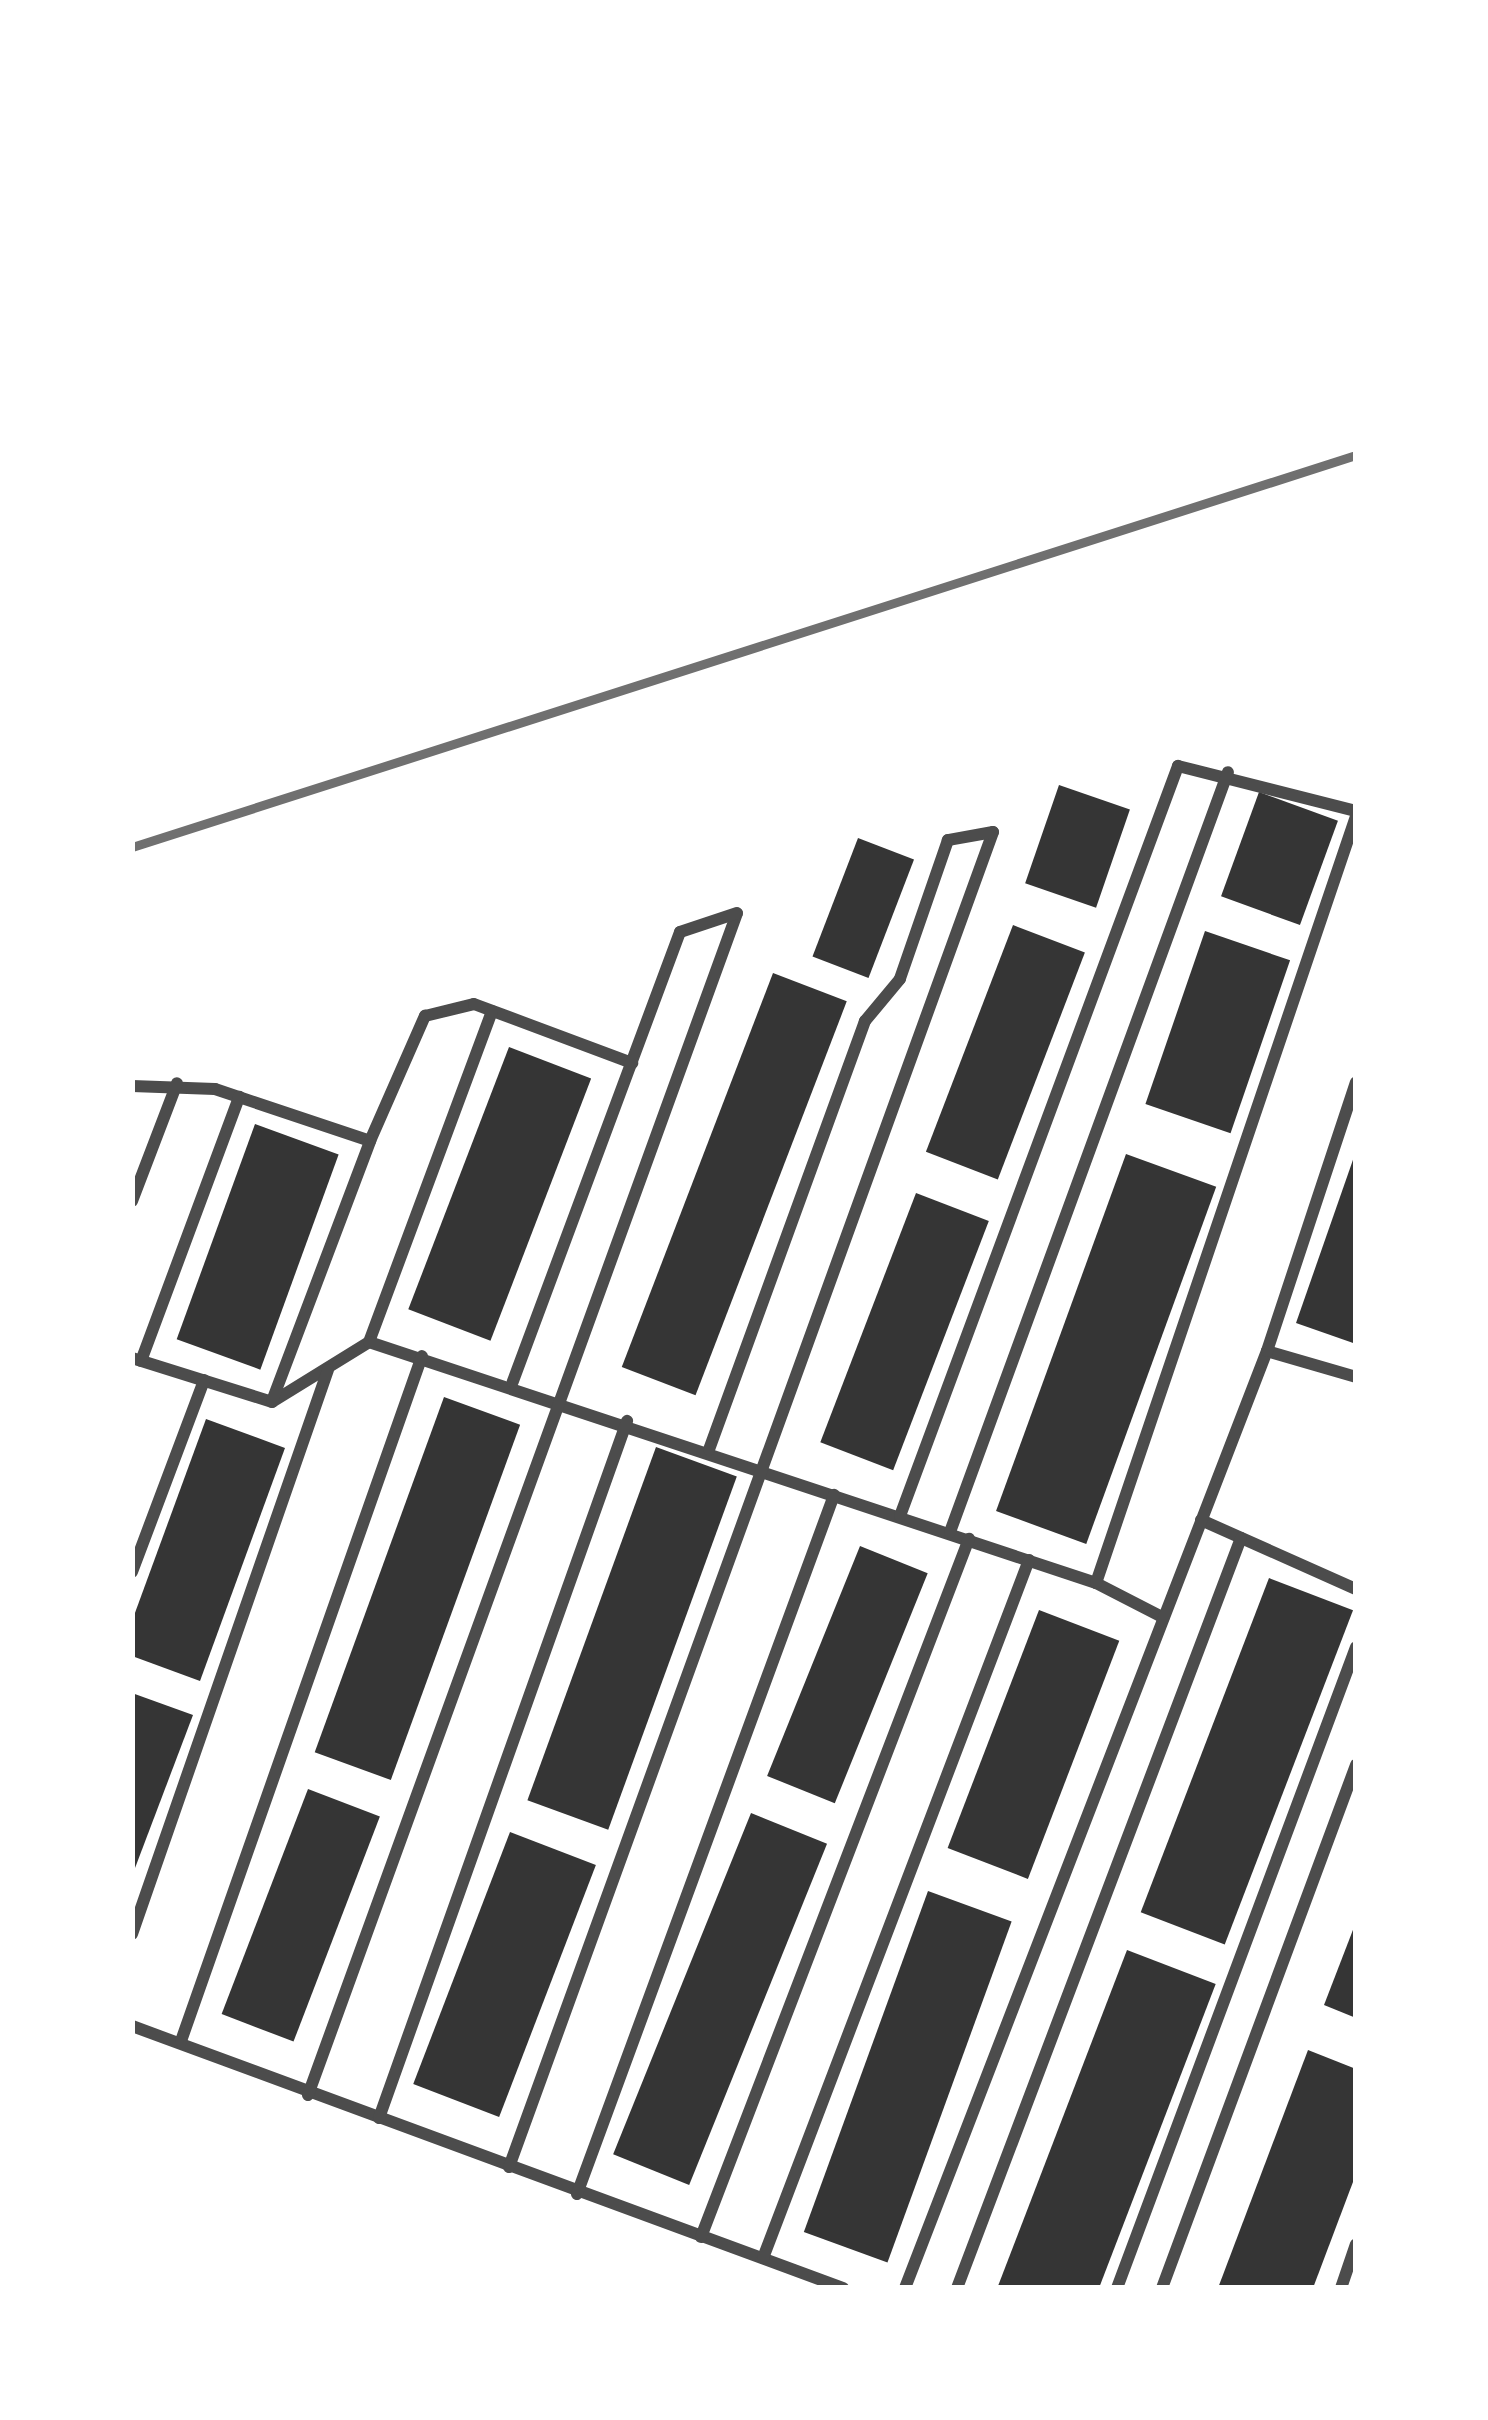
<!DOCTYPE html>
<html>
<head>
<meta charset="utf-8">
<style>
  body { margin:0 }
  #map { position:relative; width:1488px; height:2420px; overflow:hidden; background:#fff; font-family:"Space Grotesk",sans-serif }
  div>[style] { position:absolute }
  .building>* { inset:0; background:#353535; transform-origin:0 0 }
  .minor>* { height:12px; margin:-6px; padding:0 6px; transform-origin:6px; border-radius:6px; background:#4c4c4c }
  .rail>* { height:9px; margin:-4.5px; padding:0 4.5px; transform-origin:4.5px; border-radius:4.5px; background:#707070 }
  span { translate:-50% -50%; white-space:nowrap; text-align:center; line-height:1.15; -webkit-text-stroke:9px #fff; paint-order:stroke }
  .frame { position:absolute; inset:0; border:135px solid #fff; pointer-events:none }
</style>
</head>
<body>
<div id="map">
  <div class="building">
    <div style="left:1059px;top:785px;width:75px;height:104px;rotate:19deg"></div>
    <div style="left:1259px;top:792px;width:84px;height:111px;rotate:20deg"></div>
    <div style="left:858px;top:838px;width:60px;height:127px;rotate:21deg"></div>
    <div style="left:1013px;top:925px;width:77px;height:243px;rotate:21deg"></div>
    <div style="left:1205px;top:931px;width:90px;height:183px;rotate:19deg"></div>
    <div style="left:773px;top:973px;width:79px;height:422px;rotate:21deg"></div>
    <div style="left:509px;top:1047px;width:88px;height:281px;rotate:21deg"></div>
    <div style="left:255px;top:1124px;width:89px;height:229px;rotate:20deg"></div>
    <div style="left:1126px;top:1154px;width:96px;height:380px;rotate:20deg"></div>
    <div style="clip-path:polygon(1355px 1154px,1356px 1154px,1356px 1344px,1296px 1323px)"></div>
    <div style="left:916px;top:1193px;width:78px;height:267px;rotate:21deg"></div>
    <div style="left:444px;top:1397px;width:81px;height:378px;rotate:20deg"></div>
    <div style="clip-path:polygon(206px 1419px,285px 1448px,200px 1681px,132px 1656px,132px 1621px)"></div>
    <div style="left:656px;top:1447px;width:86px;height:376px;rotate:20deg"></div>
    <div style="left:860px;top:1546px;width:73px;height:248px;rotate:22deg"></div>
    <div style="left:1269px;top:1578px;width:90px;height:358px;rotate:21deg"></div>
    <div style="left:1039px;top:1610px;width:86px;height:255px;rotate:21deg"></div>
    <div style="clip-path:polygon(132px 1693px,193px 1715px,132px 1876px)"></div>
    <div style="left:308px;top:1789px;width:77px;height:241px;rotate:21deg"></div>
    <div style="left:751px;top:1813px;width:82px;height:368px;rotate:22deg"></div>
    <div style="left:510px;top:1832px;width:92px;height:270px;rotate:21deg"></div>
    <div style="left:928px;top:1891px;width:89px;height:363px;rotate:20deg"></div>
    <div style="clip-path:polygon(1356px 1922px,1356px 2018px,1324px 2005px)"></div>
    <div style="left:1127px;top:1950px;width:95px;height:361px;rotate:21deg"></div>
    <div style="clip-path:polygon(1308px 2050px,1356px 2069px,1356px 2174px,1313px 2288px,1218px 2288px)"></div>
  </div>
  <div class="minor">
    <div style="left:132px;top:1086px;width:83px;rotate:2.1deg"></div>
    <div style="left:215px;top:1089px;width:163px;rotate:18.5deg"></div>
    <div style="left:370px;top:1141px;width:137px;rotate:-66.3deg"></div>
    <div style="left:425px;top:1016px;width:50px;rotate:-13.8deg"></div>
    <div style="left:474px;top:1004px;width:169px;rotate:20.5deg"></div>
    <div style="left:132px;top:1201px;width:126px;rotate:-69.1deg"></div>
    <div style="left:369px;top:1342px;width:353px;rotate:-69.6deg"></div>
    <div style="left:1267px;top:1351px;width:93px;rotate:16.3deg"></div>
    <div style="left:132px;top:1358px;width:147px;rotate:17.4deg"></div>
    <div style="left:272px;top:1402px;width:114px;rotate:-31.7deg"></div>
    <div style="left:369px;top:1342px;width:766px;rotate:18.34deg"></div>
    <div style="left:1096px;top:1583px;width:76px;rotate:27.2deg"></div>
    <div style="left:141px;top:1361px;width:282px;rotate:-69.6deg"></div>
    <div style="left:272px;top:1401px;width:278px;rotate:-69.3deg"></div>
    <div style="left:900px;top:1516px;width:800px;rotate:-69.66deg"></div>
    <div style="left:1178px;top:766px;width:184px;rotate:14.2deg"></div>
    <div style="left:1201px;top:1520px;width:170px;rotate:24deg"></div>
    <div style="left:950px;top:1532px;width:809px;rotate:-69.91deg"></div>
    <div style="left:132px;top:1572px;width:205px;rotate:-69.4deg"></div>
    <div style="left:1096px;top:1583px;width:810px;rotate:-71.27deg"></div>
    <div style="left:132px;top:1934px;width:597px;rotate:-70.84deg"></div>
    <div style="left:132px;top:2026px;width:758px;rotate:20.23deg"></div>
    <div style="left:181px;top:2041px;width:726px;rotate:-70.62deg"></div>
    <div style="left:308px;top:2095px;width:1257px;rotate:-70.05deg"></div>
    <div style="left:737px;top:913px;width:60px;rotate:161.6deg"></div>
    <div style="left:680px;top:932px;width:480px;rotate:110.4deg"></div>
    <div style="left:379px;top:2118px;width:740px;rotate:-70.41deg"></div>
    <div style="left:509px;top:2167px;width:1420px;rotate:-70.07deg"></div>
    <div style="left:993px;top:832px;width:46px;rotate:169.9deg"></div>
    <div style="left:948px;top:840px;width:147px;rotate:109.1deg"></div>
    <div style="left:900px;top:979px;width:55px;rotate:129.8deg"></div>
    <div style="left:865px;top:1021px;width:456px;rotate:110deg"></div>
    <div style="left:577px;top:2194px;width:745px;rotate:-69.81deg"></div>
    <div style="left:701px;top:2237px;width:748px;rotate:-69deg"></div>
    <div style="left:763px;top:2258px;width:747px;rotate:-69.14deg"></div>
    <div style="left:905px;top:2288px;width:1004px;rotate:-68.88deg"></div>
    <div style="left:1267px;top:1351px;width:283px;rotate:-71.7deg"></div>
    <div style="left:957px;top:2288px;width:802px;rotate:-69.26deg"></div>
    <div style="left:1117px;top:2288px;width:684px;rotate:-69.55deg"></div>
    <div style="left:1162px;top:2288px;width:558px;rotate:-69.65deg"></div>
    <div style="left:1341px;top:2288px;width:46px;rotate:-71.2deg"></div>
  </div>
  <div class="rail">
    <div style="left:132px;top:847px;width:1285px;rotate:-17.76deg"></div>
  </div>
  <div class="frame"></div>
</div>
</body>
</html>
